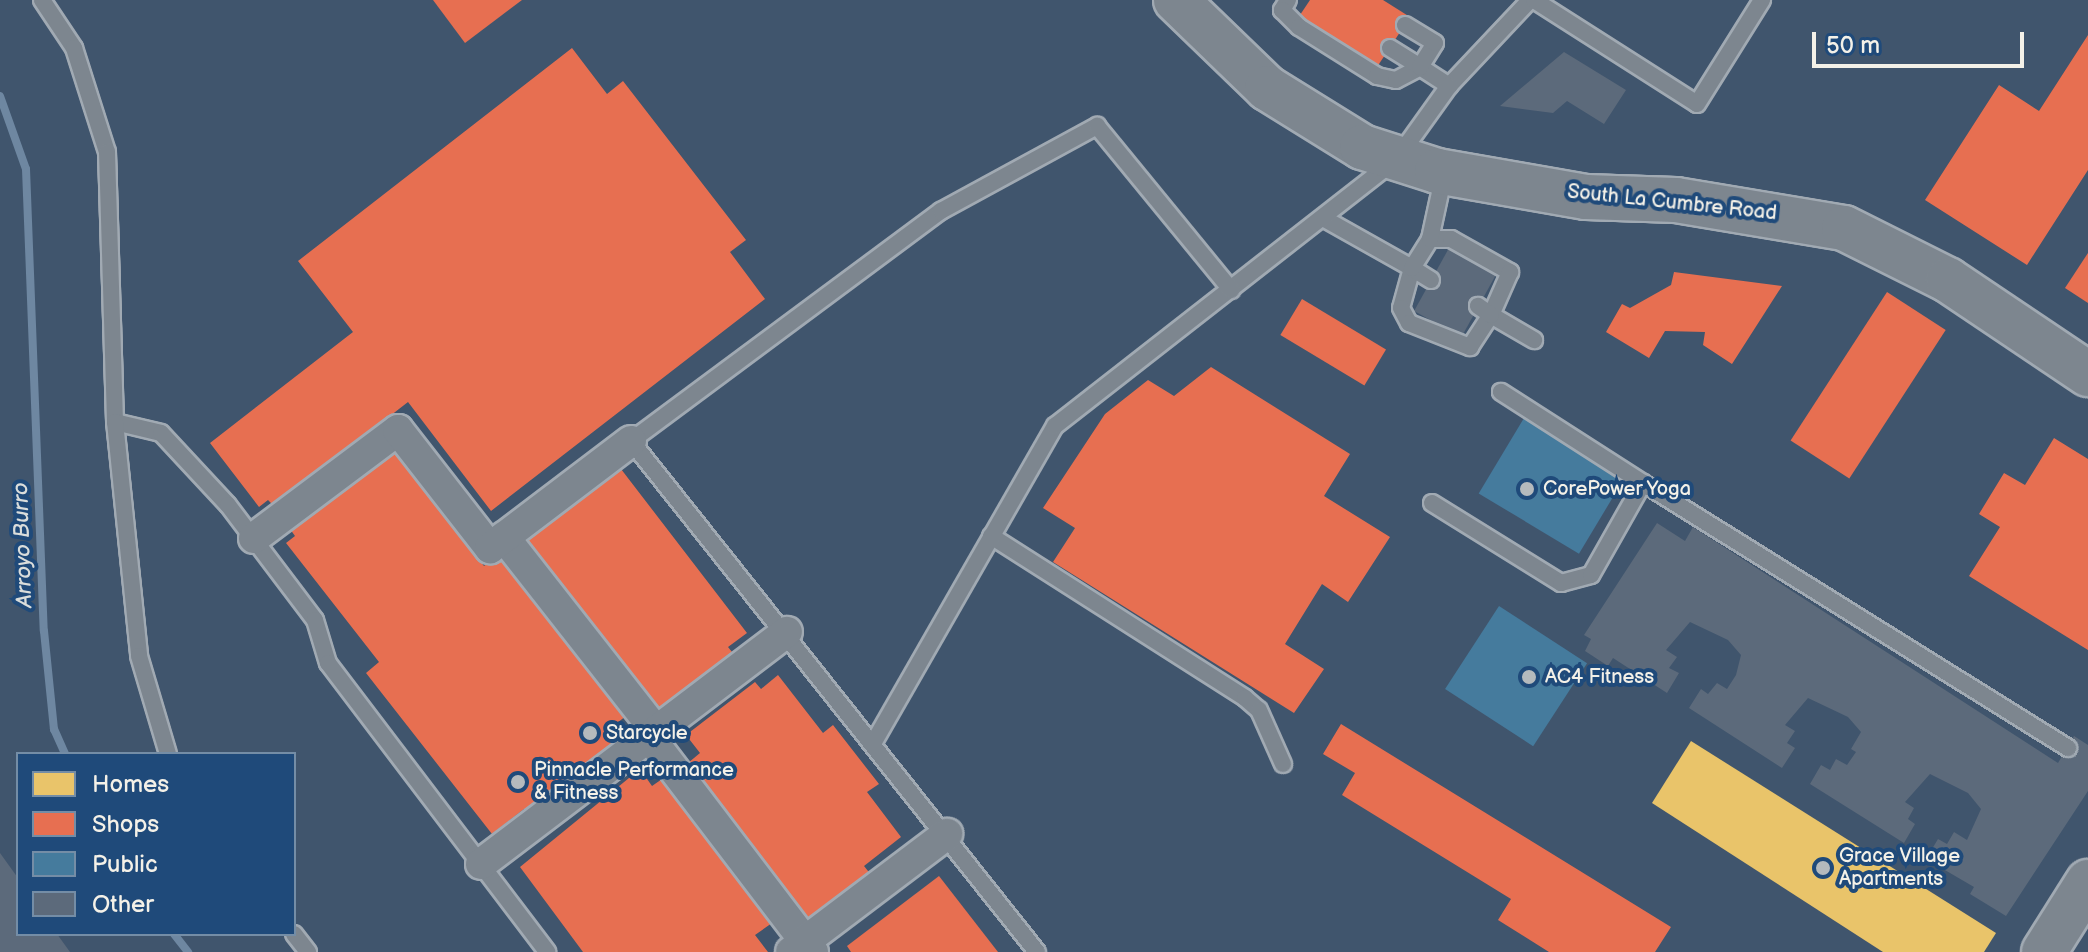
<!DOCTYPE html>
<html>
<head>
<meta charset="utf-8">
<style>
  body { margin:0 }
  #map { position:relative; width:2088px; height:952px; overflow:hidden; background:#40556d; font-family:"Balsamiq Sans",sans-serif }
  div>[style] { position:absolute }
  .homes>* { inset:0; background:#e9c46a }
  .shops>* { inset:0; background:#e76f51; transform-origin:0 0 }
  .public>* { inset:0; background:#457b9d; transform-origin:0 0 }
  .stream>* { height:8px; margin:-4px; padding:0 4px; transform-origin:4px; border-radius:4px; background:#6e87a1 }
  .building>* { inset:0; background:#5c6a7b; transform-origin:0 0 }
  .roads { filter:drop-shadow(2px 0 #a1aab3) drop-shadow(-2px 0 #a1aab3) drop-shadow(0 2px #a1aab3) drop-shadow(0 -2px #a1aab3) }
  .lane>* { height:16px; margin:-8px; padding:0 8px; transform-origin:8px; border-radius:8px; background:#7d868f }
  .street>* { height:30px; margin:-15px; padding:0 15px; transform-origin:15px; border-radius:15px; background:#7d868f }
  .secondary>* { height:44px; margin:-22px; padding:0 22px; transform-origin:22px; border-radius:22px; background:#7d868f }
  .primary>* { height:44px; margin:-22px; padding:0 22px; transform-origin:22px; border-radius:22px; background:#7d868f }
  .dots>* { width:22px; height:22px; translate:-50% -50%; box-sizing:border-box; border:4px solid #1f4a7a; border-radius:50% }
  span { translate:-50% -50%; white-space:nowrap; text-align:center; line-height:1.15; -webkit-text-stroke:8px #1f4a7a; paint-order:stroke }
  .street-label { font-size:20px; color:#f4f1e8 }
  .poi-label { font-size:20px; color:#f4f1e8 }
  .left { translate:0 -50%; text-align:left }
  .water-label { font-size:22px; color:#dadddb; font-style:italic }
  .legend { position:absolute; left:16px; top:752px; width:280px; height:184px; box-sizing:border-box; background:#1f4a7a; border:2px solid #748da6; margin:0; padding:10px 14px; list-style:none; font-size:24px; color:#f4f1e8 }
  .legend li { display:flex; align-items:center; gap:16px; height:40px }
  .legend b { width:40px; border:2px solid #748da6 }
  .scale { position:absolute; left:1812px; top:32px; width:212px; height:36px; box-sizing:border-box; border:4px solid #f4f1e8; border-top:0; padding-left:10px; font-size:24px; line-height:28px; white-space:nowrap; color:#f4f1e8; -webkit-text-stroke:6px #1f4a7a; paint-order:stroke }
</style>
</head>
<body>
<div id="map">
  <div class="homes">
    <div style="clip-path:polygon(1691px 741px,1996px 933px,1984px 952px,1883px 952px,1652px 803px)"></div>
  </div>
  <div class="shops">
    <div style="clip-path:polygon(433px 0,522px 0,465px 43px)"></div>
    <div style="clip-path:polygon(1310px 0,1383px 0,1410px 17px,1377px 67px,1298px 18px)"></div>
    <div style="clip-path:polygon(2088px 35px,2088px 170px,2027px 265px,1925px 200px,1999px 85px,2039px 111px)"></div>
    <div style="clip-path:polygon(572px 48px,607px 94px,623px 81px,746px 240px,730px 252px,765px 299px,491px 511px,408px 402px,274px 506px,268px 500px,259px 507px,210px 443px,353px 332px,298px 261px)"></div>
    <div style="clip-path:polygon(2088px 253px,2088px 303px,2065px 288px)"></div>
    <div style="clip-path:polygon(1674px 272px,1782px 286px,1732px 364px,1703px 345px,1705px 332px,1665px 331px,1649px 358px,1606px 332px,1622px 304px,1630px 308px,1671px 285px)"></div>
    <div style="left:1887px;top:292px;width:70px;height:177px;rotate:33deg"></div>
    <div style="left:1302px;top:299px;width:98px;height:42px;rotate:31deg"></div>
    <div style="clip-path:polygon(1211px 367px,1350px 454px,1324px 496px,1390px 537px,1348px 602px,1322px 584px,1285px 644px,1324px 669px,1294px 713px,1053px 562px,1075px 528px,1043px 508px,1105px 414px,1148px 380px,1174px 396px)"></div>
    <div style="clip-path:polygon(2054px 438px,2088px 459px,2088px 650px,1969px 576px,2000px 527px,1979px 514px,2004px 473px,2025px 485px)"></div>
    <div style="clip-path:polygon(393px 449px,484px 566px,500px 554px,626px 716px,604px 733px,618px 752px,532px 820px,524px 809px,492px 834px,366px 673px,379px 662px,286px 543px,295px 536px,290px 529px)"></div>
    <div style="clip-path:polygon(621px 469px,747px 633px,728px 647px,736px 657px,659px 716px,523px 537px)"></div>
    <div style="clip-path:polygon(778px 675px,823px 733px,833px 725px,879px 784px,867px 792px,901px 837px,864px 866px,872px 876px,812px 922px,688px 763px,700px 753px,686px 735px,755px 682px,761px 689px)"></div>
    <div style="clip-path:polygon(1341px 724px,1671px 927px,1655px 952px,1549px 952px,1498px 920px,1511px 899px,1342px 795px,1355px 773px,1323px 754px)"></div>
    <div style="clip-path:polygon(640px 769px,652px 786px,665px 777px,772px 923px,755px 935px,768px 952px,583px 952px,520px 867px)"></div>
    <div style="clip-path:polygon(939px 876px,998px 952px,851px 952px,847px 946px)"></div>
  </div>
  <div class="public">
    <div style="left:1524px;top:418px;width:117px;height:88px;rotate:31deg"></div>
    <div style="left:1499px;top:606px;width:105px;height:99px;rotate:33deg"></div>
  </div>
  <div class="stream">
    <div style="left:0;top:96px;width:77px;rotate:70.4deg"></div>
    <div style="left:26px;top:169px;width:462px;rotate:87.8deg"></div>
    <div style="left:44px;top:631px;width:99px;rotate:84.2deg"></div>
    <div style="left:54px;top:729px;width:27px;rotate:66deg"></div>
    <div style="left:174px;top:934px;width:23px;rotate:52deg"></div>
  </div>
  <div class="building">
    <div style="clip-path:polygon(1564px 52px,1626px 90px,1604px 124px,1567px 101px,1553px 113px,1500px 106px)"></div>
    <div style="left:1449px;top:248px;width:54px;height:72px;rotate:29deg"></div>
    <div style="clip-path:polygon(1657px 523px,1685px 541px,1693px 527px,2058px 763px,2074px 736px,2088px 745px,2088px 791px,2006px 916px,1970px 894px,1974px 887px,1926px 859px,1938px 839px,1947px 844px,1954px 832px,1967px 840px,1981px 809px,1968px 793px,1930px 774px,1905px 802px,1914px 808px,1908px 819px,1915px 824px,1904px 843px,1810px 784px,1821px 765px,1830px 770px,1836px 759px,1847px 765px,1856px 752px,1851px 749px,1861px 732px,1848px 717px,1808px 698px,1785px 725px,1795px 731px,1787px 743px,1795px 748px,1782px 768px,1689px 708px,1701px 689px,1708px 694px,1717px 683px,1727px 689px,1736px 675px,1741px 655px,1728px 640px,1690px 622px,1666px 650px,1677px 657px,1669px 668px,1679px 673px,1667px 693px,1613px 658px,1608px 666px,1585px 651px,1591px 639px,1584px 635px)"></div>
    <div style="clip-path:polygon(0 853px,18px 878px,18px 934px,57px 934px,70px 952px,0 952px)"></div>
  </div>
  <div class="roads">
    <div class="lane">
      <div style="left:42px;top:0;width:58px;rotate:56.3deg"></div>
      <div style="left:74px;top:48px;width:109px;rotate:72.4deg"></div>
      <div style="left:107px;top:152px;width:270px;rotate:88.3deg"></div>
      <div style="left:115px;top:422px;width:47px;rotate:13.4deg"></div>
      <div style="left:161px;top:433px;width:98px;rotate:47.1deg"></div>
      <div style="left:228px;top:505px;width:144px;rotate:52.9deg"></div>
      <div style="left:315px;top:620px;width:45px;rotate:73.2deg"></div>
      <div style="left:328px;top:663px;width:363px;rotate:52.8deg"></div>
      <div style="left:1288px;top:0;width:12px;rotate:121deg"></div>
      <div style="left:1282px;top:10px;width:24px;rotate:45deg"></div>
      <div style="left:1299px;top:27px;width:92px;rotate:32.1deg"></div>
      <div style="left:1377px;top:76px;width:19px;rotate:12deg"></div>
      <div style="left:1396px;top:80px;width:27px;rotate:-28deg"></div>
      <div style="left:1420px;top:67px;width:35px;rotate:33deg"></div>
      <div style="left:1449px;top:86px;width:118px;rotate:-46.7deg"></div>
      <div style="left:1534px;top:0;width:193px;rotate:32.5deg"></div>
      <div style="left:1697px;top:104px;width:123px;rotate:-58deg"></div>
      <div style="left:1390px;top:48px;width:36px;rotate:32deg"></div>
      <div style="left:1420px;top:67px;width:28px;rotate:-58deg"></div>
      <div style="left:1435px;top:43px;width:35px;rotate:-149deg"></div>
      <div style="left:1323px;top:218px;width:102px;rotate:29.3deg"></div>
      <div style="left:1412px;top:268px;width:41px;rotate:105.4deg"></div>
      <div style="left:1401px;top:308px;width:17px;rotate:62deg"></div>
      <div style="left:1409px;top:323px;width:66px;rotate:21.5deg"></div>
      <div style="left:1470px;top:347px;width:38px;rotate:-57deg"></div>
      <div style="left:1491px;top:315px;width:50px;rotate:30.2deg"></div>
      <div style="left:1430px;top:239px;width:21px"></div>
      <div style="left:1451px;top:239px;width:68px;rotate:29.2deg"></div>
      <div style="left:1510px;top:272px;width:47px;rotate:113.8deg"></div>
      <div style="left:1491px;top:315px;width:16px;rotate:-145deg"></div>
      <div style="left:1431px;top:280px;width:22px;rotate:-148deg"></div>
      <div style="left:1412px;top:268px;width:34px;rotate:-58deg"></div>
      <div style="left:1430px;top:239px;width:66px;rotate:-77.8deg"></div>
      <div style="left:115px;top:422px;width:235px;rotate:84.1deg"></div>
      <div style="left:139px;top:656px;width:102px;rotate:73.5deg"></div>
      <div style="left:1643px;top:483px;width:501px;rotate:31.94deg"></div>
      <div style="left:1432px;top:503px;width:152px;rotate:31.8deg"></div>
      <div style="left:1561px;top:583px;width:31px;rotate:-15deg"></div>
      <div style="left:1591px;top:575px;width:106px;rotate:-60.5deg"></div>
      <div style="left:1643px;top:483px;width:169px;rotate:-147.3deg"></div>
      <div style="left:991px;top:536px;width:301px;rotate:32.5deg"></div>
      <div style="left:1245px;top:698px;width:18px;rotate:41deg"></div>
      <div style="left:1259px;top:710px;width:59px;rotate:66deg"></div>
      <div style="left:875px;top:740px;width:362px;rotate:-60.2deg"></div>
      <div style="left:1055px;top:426px;width:432px;rotate:-38deg"></div>
      <div style="left:1396px;top:160px;width:91px;rotate:-54.4deg"></div>
      <div style="left:294px;top:934px;width:23px;rotate:52deg"></div>
      <div style="left:1037px;top:952px;width:653px;rotate:-128.47deg"></div>
      <div style="left:631px;top:441px;width:386px;rotate:-36.6deg"></div>
      <div style="left:941px;top:211px;width:178px;rotate:-28.6deg"></div>
      <div style="left:1097px;top:126px;width:212px;rotate:50.7deg"></div>
    </div>
    <div class="street">
      <div style="left:504px;top:537px;width:246px;rotate:51.9deg"></div>
      <div style="left:254px;top:538px;width:180px;rotate:-36.9deg"></div>
      <div style="left:398px;top:430px;width:150px;rotate:52.1deg"></div>
      <div style="left:490px;top:548px;width:177px;rotate:-37.2deg"></div>
      <div style="left:650px;top:738px;width:269px;rotate:52.7deg"></div>
      <div style="left:481px;top:864px;width:384px;rotate:-37.2deg"></div>
      <div style="left:791px;top:952px;width:196px;rotate:-37.1deg"></div>
    </div>
    <div class="secondary">
      <div style="left:1176px;top:0;width:127px;rotate:44deg"></div>
      <div style="left:1267px;top:88px;width:112px;rotate:31.8deg"></div>
      <div style="left:1362px;top:147px;width:79px;rotate:17.7deg"></div>
      <div style="left:1437px;top:171px;width:151px;rotate:9.9deg"></div>
      <div style="left:1586px;top:197px;width:90px;rotate:1.9deg"></div>
      <div style="left:1676px;top:200px;width:170px;rotate:9.5deg"></div>
      <div style="left:1844px;top:228px;width:116px;rotate:26.6deg"></div>
      <div style="left:1948px;top:280px;width:169px;rotate:33.9deg"></div>
    </div>
    <div class="primary">
      <div style="left:2044px;top:952px;width:83px;rotate:-57.8deg"></div>
    </div>
  </div>
  <div class="dots">
    <div style="left:1527px;top:489px;background:#b5babd"></div>
    <div style="left:1529px;top:677px;background:#b5babd"></div>
    <div style="left:590px;top:733px;background:#b5babd"></div>
    <div style="left:518px;top:782px;background:#b5babd"></div>
    <div style="left:1823px;top:868px;background:#b5babd"></div>
  </div>
  <div class="street-label">
    <span style="left:1672px;top:203px;rotate:6deg">South La Cumbre Road</span>
  </div>
  <div class="poi-label">
    <span class="left" style="left:1543px;top:489px">CorePower Yoga</span>
    <span class="left" style="left:1545px;top:677px">AC4 Fitness</span>
    <span class="left" style="left:606px;top:733px">Starcycle</span>
    <span class="left" style="left:534px;top:782px">Pinnacle Performance<br>&amp; Fitness</span>
    <span class="left" style="left:1839px;top:868px">Grace Village<br>Apartments</span>
  </div>
  <div class="water-label">
    <span style="left:23px;top:545px;rotate:-92deg">Arroyo Burro</span>
  </div>
  <ul class="legend">
  <li><b style="height:22px;background:#e9c46a"></b>Homes</li>
  <li><b style="height:22px;background:#e76f51"></b>Shops</li>
  <li><b style="height:22px;background:#457b9d"></b>Public</li>
  <li><b style="height:22px;background:#5c6a7b"></b>Other</li>
  </ul>
  <div class="scale">50 m</div>
</div>
</body>
</html>
